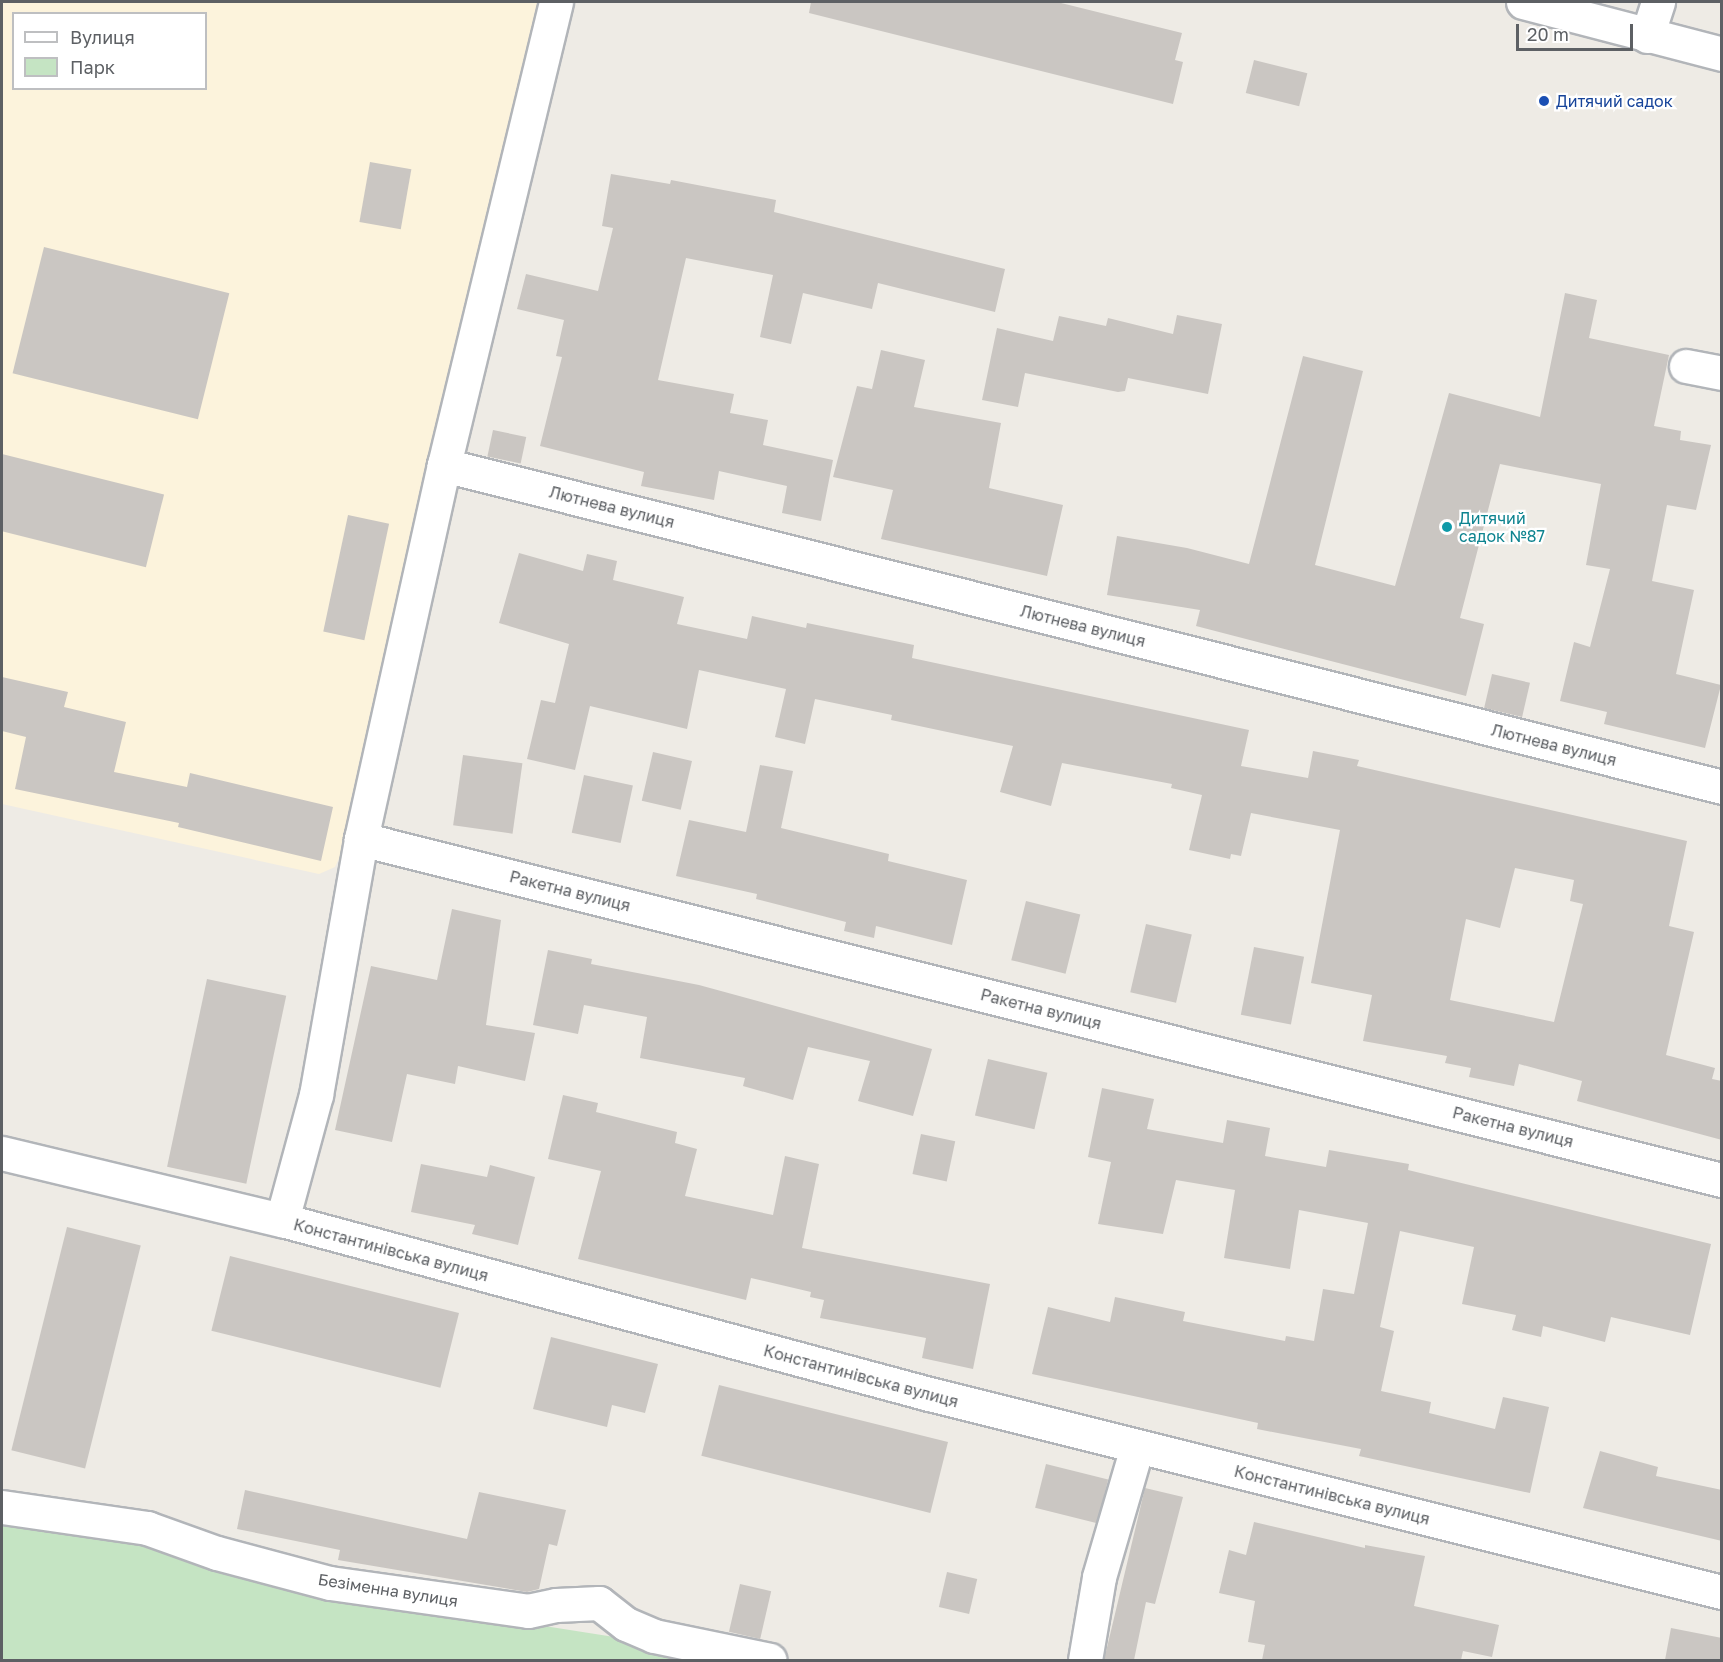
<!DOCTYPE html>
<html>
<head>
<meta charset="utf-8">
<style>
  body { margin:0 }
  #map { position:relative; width:1723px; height:1662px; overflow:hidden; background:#eeebe5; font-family:"Golos Text",sans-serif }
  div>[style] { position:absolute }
  .commercial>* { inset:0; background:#fcf3dc }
  .green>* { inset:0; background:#c5e4c3 }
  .building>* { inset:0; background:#cac6c2; transform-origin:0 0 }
  .roads { filter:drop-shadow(2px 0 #b2b5b9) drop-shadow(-2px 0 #b2b5b9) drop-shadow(0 2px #b2b5b9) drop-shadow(0 -2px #b2b5b9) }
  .street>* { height:33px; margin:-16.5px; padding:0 16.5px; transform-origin:16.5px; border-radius:16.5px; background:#fff }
  .secondary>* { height:33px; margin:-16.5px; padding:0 16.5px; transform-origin:16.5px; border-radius:16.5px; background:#fff }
  .dots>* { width:16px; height:16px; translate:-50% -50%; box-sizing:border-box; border:3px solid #fff; border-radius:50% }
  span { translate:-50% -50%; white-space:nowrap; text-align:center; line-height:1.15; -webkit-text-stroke:4.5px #fff; paint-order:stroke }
  .transit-label { font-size:16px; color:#164399 }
  .left { translate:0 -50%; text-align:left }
  .street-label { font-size:16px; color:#5d6064 }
  .culture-label { font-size:16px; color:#0d838f }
  .frame { position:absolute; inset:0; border:3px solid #5d6064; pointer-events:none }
  .legend { position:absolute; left:12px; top:12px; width:195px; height:78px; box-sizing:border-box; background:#fff; border:2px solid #bebfc1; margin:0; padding:8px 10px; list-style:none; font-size:18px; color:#5d6064 }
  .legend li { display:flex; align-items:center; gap:12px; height:30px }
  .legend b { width:30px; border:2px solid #bebfc1 }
  .scale { position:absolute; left:1516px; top:24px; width:117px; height:27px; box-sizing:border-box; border:3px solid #5d6064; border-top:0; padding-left:8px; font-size:18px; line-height:21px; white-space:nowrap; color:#5d6064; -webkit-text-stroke:4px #fff; paint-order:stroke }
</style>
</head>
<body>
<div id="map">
  <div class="commercial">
    <div style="clip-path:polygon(evenodd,2px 2px,539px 2px,496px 173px,342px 852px,335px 867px,319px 874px,2px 804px,2px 2px,14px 14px,206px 14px,206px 88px,14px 88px,14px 14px)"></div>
  </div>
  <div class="green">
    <div style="clip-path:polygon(2px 1513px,145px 1534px,329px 1592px,684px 1648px,735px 1660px,2px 1660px)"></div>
  </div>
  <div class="building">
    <div style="clip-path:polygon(811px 2px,1057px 2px,1182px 33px,1175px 60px,1183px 62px,1173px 104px,809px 13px)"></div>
    <div style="left:1254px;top:60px;width:55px;height:34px;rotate:14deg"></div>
    <div style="left:370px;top:162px;width:42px;height:61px;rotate:10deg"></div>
    <div style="clip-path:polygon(611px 174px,670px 184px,671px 180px,776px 200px,774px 212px,1005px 269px,995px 312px,878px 283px,872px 309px,803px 293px,791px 344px,760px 337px,773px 275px,686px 258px,658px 380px,734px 394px,730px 413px,768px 420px,763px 445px,833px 460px,821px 521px,782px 513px,787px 486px,719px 471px,714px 500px,641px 486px,644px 472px,540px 446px,562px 357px,556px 356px,564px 320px,517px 309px,526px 274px,598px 291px,613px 228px,602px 226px)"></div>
    <div style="left:44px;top:247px;width:191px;height:130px;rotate:14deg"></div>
    <div style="clip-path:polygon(1565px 293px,1597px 300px,1589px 338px,1669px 355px,1654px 426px,1681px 431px,1680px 440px,1711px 445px,1696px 510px,1667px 505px,1652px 581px,1694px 590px,1676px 674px,1721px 685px,1705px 748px,1604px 724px,1607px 712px,1560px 701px,1574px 642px,1590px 647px,1610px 569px,1586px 565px,1601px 484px,1500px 464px,1460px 618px,1484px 624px,1466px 696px,1196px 626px,1200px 610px,1107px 595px,1117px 536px,1187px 548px,1249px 564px,1303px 356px,1363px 371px,1315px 565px,1395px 586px,1449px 393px,1540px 417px)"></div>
    <div style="clip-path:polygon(1177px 315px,1222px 324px,1208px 394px,1128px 378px,1125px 391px,1118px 392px,1025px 373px,1018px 407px,982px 400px,997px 328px,1053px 341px,1059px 316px,1106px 326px,1108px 318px,1173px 334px)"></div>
    <div style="clip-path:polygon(881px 350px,925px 360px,914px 407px,1001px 423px,989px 488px,1063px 505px,1047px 576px,881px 539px,893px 490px,833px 477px,857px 386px,872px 389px)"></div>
    <div style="left:493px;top:430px;width:34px;height:27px;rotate:12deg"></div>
    <div style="left:2px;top:454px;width:167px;height:75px;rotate:14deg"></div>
    <div style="left:348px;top:515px;width:42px;height:119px;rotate:12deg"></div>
    <div style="clip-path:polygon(evenodd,519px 553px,583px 571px,587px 554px,617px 561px,613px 580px,684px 597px,677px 624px,747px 639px,752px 616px,806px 628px,807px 623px,914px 645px,912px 658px,1249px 730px,1241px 766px,1308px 778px,1313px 751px,1359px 760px,1357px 766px,1687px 841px,1669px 926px,1694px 932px,1666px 1055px,1715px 1068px,1712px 1079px,1722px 1081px,1722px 1140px,1577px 1101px,1582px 1081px,1519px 1064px,1514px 1086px,1469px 1077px,1471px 1068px,1445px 1063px,1447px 1056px,1363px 1041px,1372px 995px,1311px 983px,1340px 830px,1251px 813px,1241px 856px,1231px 854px,1230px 859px,1189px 850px,1202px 795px,1171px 788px,1172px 784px,1062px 763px,1051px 806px,1000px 792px,1013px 746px,891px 720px,892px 715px,815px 699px,805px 744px,775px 737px,786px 689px,699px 670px,687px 729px,590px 706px,575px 770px,527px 759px,541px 700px,555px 703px,569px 644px,499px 623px,519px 553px,1515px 868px,1574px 880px,1570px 901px,1583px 904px,1554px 1022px,1450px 1000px,1466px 919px,1500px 928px,1515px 868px)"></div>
    <div style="left:1492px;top:674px;width:39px;height:35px;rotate:13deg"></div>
    <div style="clip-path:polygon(2px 677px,68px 692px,64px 707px,126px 722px,114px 772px,187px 787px,190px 773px,333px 807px,321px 861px,178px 827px,179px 823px,15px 789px,26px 737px,2px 731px)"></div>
    <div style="left:653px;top:752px;width:40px;height:50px;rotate:13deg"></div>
    <div style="left:463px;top:755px;width:60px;height:71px;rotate:8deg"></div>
    <div style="clip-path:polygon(760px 765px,793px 771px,781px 828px,889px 854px,888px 861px,967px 880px,952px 945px,876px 926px,874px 938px,844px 931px,846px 922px,756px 899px,757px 894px,676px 876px,689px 820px,746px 832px)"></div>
    <div style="left:584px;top:775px;width:50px;height:59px;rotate:12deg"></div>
    <div style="left:1026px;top:901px;width:56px;height:61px;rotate:14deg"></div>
    <div style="clip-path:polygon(452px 909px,501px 920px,486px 1025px,535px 1033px,525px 1081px,458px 1066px,455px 1084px,407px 1074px,392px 1142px,335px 1130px,371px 966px,437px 980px)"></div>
    <div style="left:1146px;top:924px;width:47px;height:70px;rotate:13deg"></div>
    <div style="left:1254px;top:947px;width:51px;height:69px;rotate:11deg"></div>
    <div style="clip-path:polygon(548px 950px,592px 959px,591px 964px,699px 985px,932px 1049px,913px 1116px,858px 1101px,870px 1061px,808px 1047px,793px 1100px,743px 1086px,745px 1078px,640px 1058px,647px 1017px,584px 1005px,578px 1034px,533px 1025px)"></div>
    <div style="left:207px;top:979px;width:81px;height:192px;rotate:12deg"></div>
    <div style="left:988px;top:1059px;width:61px;height:58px;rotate:13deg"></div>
    <div style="clip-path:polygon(1102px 1088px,1154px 1099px,1147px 1129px,1223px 1143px,1227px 1120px,1270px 1128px,1265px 1156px,1326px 1167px,1329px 1150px,1409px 1164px,1408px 1170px,1711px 1244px,1690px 1335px,1611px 1317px,1605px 1342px,1543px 1326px,1541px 1337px,1512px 1330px,1516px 1315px,1462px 1304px,1474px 1247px,1400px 1231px,1380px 1327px,1394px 1331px,1381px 1391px,1431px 1402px,1429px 1413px,1495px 1429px,1503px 1397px,1549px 1407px,1530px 1493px,1359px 1456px,1361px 1449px,1257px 1429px,1258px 1423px,1032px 1374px,1048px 1307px,1110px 1322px,1115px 1297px,1185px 1312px,1183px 1321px,1285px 1341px,1286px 1336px,1314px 1341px,1323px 1289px,1354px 1294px,1368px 1223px,1299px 1210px,1290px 1269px,1224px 1258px,1235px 1190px,1176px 1180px,1163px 1234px,1098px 1224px,1111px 1162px,1088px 1157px)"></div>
    <div style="clip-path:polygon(563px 1095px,598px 1103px,596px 1112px,677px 1132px,675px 1143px,697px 1149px,685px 1196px,773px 1215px,785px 1156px,819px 1164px,802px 1248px,990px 1284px,973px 1369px,922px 1358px,926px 1338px,820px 1318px,824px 1300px,810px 1297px,811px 1292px,751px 1278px,746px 1300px,578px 1259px,601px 1171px,548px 1159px)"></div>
    <div style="left:921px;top:1134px;width:35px;height:41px;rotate:12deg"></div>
    <div style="clip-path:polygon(421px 1164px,487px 1177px,490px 1165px,535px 1177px,518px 1245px,472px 1234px,475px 1225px,411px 1212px)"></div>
    <div style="left:67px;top:1227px;width:76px;height:230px;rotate:14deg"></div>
    <div style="left:230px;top:1256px;width:236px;height:77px;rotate:14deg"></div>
    <div style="clip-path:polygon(551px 1337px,658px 1364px,645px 1413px,612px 1405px,607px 1427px,533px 1409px)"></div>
    <div style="left:719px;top:1385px;width:236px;height:73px;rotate:14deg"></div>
    <div style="clip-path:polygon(1600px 1451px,1658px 1467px,1656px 1476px,1722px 1490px,1722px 1541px,1583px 1508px)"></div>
    <div style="left:1046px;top:1464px;width:64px;height:45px;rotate:14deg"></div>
    <div style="clip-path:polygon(1145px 1488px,1183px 1497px,1155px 1604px,1146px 1602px,1134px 1660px,1104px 1660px)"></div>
    <div style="clip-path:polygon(245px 1490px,467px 1539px,479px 1492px,566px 1510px,557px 1546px,549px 1544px,539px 1589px,527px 1592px,338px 1560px,340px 1550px,237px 1529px)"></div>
    <div style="clip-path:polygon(1254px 1522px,1365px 1548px,1365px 1545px,1425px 1556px,1414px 1606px,1499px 1625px,1492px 1657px,1463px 1651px,1461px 1660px,1262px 1660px,1265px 1645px,1248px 1642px,1255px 1601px,1219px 1593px,1229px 1550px,1246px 1555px)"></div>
    <div style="left:947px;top:1572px;width:31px;height:36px;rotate:13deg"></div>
    <div style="left:740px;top:1584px;width:32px;height:49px;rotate:13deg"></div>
    <div style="clip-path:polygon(1671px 1628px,1722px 1638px,1722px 1660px,1665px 1660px)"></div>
  </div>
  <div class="roads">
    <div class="street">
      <div style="left:1647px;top:36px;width:36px;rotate:-72deg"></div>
      <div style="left:1686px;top:366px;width:37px;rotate:11deg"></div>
      <div style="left:444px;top:465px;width:1318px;rotate:14.14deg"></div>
      <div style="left:361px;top:839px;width:1403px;rotate:14.07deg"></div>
      <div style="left:2px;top:1153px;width:288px;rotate:13.5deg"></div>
      <div style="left:282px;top:1220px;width:670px;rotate:15.05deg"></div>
      <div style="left:929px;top:1394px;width:817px;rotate:14.02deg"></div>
      <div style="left:282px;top:1220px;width:130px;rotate:-74.8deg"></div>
      <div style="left:316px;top:1095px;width:260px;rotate:-80deg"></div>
      <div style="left:361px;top:839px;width:383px;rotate:-77.5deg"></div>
      <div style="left:444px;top:465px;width:476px;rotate:-76.4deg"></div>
      <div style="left:2px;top:1507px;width:147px;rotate:8.2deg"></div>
      <div style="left:147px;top:1528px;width:74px;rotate:19.7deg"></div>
      <div style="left:217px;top:1553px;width:117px;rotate:14.9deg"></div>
      <div style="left:330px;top:1583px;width:200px;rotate:8deg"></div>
      <div style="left:528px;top:1611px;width:29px;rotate:-12deg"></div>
      <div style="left:556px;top:1605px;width:43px;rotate:-2.7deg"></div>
      <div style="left:599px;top:1603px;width:34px;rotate:38deg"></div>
      <div style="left:626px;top:1624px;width:30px;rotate:23deg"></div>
      <div style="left:654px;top:1636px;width:118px;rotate:11.7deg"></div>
      <div style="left:1085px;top:1660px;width:84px;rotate:-80.4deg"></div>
      <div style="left:1099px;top:1577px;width:135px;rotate:-73.7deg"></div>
    </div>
    <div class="secondary">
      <div style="left:1523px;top:2px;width:206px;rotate:14.6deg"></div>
    </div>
  </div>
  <div class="dots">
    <div style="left:1544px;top:101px;background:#1a4fb4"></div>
    <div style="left:1447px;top:527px;background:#0f9aa8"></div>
  </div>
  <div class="transit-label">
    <span class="left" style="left:1556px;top:101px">Дитячий садок</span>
  </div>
  <div class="street-label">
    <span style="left:612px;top:507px;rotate:14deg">Лютнева вулиця</span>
    <span style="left:1083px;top:626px;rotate:14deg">Лютнева вулиця</span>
    <span style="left:1554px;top:745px;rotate:14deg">Лютнева вулиця</span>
    <span style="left:570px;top:891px;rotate:14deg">Ракетна вулиця</span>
    <span style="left:1041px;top:1009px;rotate:14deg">Ракетна вулиця</span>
    <span style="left:1513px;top:1127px;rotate:14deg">Ракетна вулиця</span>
    <span style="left:391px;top:1250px;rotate:15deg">Константинівська вулиця</span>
    <span style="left:861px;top:1376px;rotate:15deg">Константинівська вулиця</span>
    <span style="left:1332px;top:1495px;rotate:14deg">Константинівська вулиця</span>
    <span style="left:388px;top:1590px;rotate:9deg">Безіменна вулиця</span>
  </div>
  <div class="culture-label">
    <span class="left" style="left:1459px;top:527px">Дитячий<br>садок №87</span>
  </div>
  <div class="frame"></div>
  <ul class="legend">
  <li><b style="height:8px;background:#fff"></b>Вулиця</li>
  <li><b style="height:16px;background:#c5e4c3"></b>Парк</li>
  </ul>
  <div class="scale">20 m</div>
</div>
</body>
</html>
